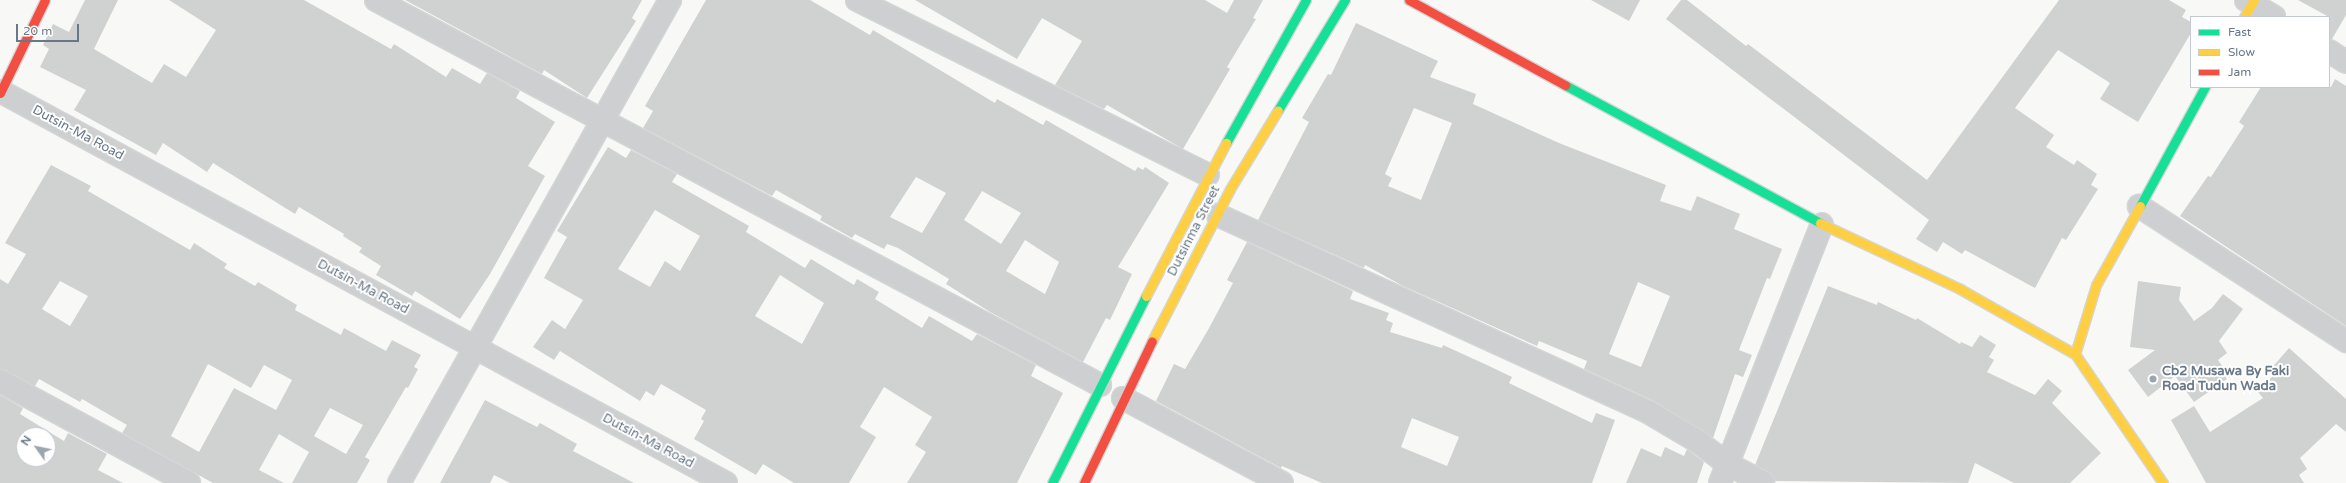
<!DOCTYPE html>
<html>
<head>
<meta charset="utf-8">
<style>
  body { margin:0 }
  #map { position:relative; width:2346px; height:483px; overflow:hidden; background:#f8f8f7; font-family:"Varela Round",sans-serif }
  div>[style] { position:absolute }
  .building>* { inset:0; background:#d0d2d2 }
  .roads { filter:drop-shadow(1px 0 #d4d6d6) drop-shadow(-1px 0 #d4d6d6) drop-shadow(0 1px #d4d6d6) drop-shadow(0 -1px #d4d6d6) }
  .street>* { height:22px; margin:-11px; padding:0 11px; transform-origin:11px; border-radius:11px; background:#cecfd0 }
  .fast>* { height:9px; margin:-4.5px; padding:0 4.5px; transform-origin:4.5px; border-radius:4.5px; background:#16e098 }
  .slow>* { height:9px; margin:-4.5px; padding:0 4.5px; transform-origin:4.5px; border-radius:4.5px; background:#ffcf43 }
  .jam>* { height:9px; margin:-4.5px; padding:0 4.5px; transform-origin:4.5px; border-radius:4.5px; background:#f24e42 }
  .dots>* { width:11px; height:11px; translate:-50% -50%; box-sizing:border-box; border:2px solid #fff; border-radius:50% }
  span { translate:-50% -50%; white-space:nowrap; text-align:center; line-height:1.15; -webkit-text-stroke:4px #fff; paint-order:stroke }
  .street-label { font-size:13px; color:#687887 }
  .poi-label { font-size:13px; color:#687887; font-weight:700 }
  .left { translate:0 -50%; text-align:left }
  .legend { position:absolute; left:2190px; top:16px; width:140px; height:72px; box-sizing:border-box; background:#fff; border:1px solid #c3c9cf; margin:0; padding:5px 7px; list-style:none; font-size:12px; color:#687887 }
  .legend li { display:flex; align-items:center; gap:8px; height:20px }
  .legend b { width:20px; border:1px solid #c3c9cf }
  .north { position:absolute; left:16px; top:427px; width:40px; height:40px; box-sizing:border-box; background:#fff; border:1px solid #c3c9cf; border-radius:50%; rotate:303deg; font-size:11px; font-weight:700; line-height:16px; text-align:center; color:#687887 }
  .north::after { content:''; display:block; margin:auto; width:14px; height:18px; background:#9aa5ae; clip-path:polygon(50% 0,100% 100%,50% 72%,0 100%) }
  .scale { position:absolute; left:16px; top:24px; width:63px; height:18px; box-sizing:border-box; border:2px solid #687887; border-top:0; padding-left:5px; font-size:12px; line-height:14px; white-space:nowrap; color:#687887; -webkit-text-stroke:3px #fff; paint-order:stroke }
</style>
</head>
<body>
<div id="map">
  <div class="building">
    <div style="clip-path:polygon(85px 0,118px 0,94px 49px,152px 83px,164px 64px,186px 77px,216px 30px,169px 0,304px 0,391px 49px,394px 44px,446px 77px,452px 68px,480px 84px,487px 73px,520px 91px,516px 98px,555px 122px,528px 166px,545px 176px,490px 274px,460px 319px,415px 291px,412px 296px,376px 275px,381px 266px,359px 252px,362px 248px,343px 236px,344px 234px,299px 207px,295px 214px,213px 163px,207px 172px,163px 143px,156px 155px,74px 110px,86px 90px,40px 67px,49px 49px,43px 45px,53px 24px,69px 32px)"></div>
    <div style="clip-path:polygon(405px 0,642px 0,632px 18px,636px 21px,587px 98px,544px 70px,542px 74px)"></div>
    <div style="clip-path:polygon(evenodd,706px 0,810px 0,870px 35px,873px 30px,995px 103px,997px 99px,1043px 125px,1046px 120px,1135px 171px,1138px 167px,1143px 170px,1145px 167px,1169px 183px,1118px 267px,1132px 274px,1110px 320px,1106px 318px,1083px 362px,990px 312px,946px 284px,949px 279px,898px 248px,887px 244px,884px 249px,855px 234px,852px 238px,820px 220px,822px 216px,776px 190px,772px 196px,643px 128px,653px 111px,645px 106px,706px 0,916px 177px,946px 193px,922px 233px,890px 217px,916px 177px,706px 0,982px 191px,1021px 213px,1001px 244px,964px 220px,982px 191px,706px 0,1025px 240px,1059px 262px,1045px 294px,1006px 271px,1025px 240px)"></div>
    <div style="clip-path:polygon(915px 0,1205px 0,1227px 13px,1234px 0,1263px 0,1253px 18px,1256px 19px,1227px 67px,1230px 69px,1183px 149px,1107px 105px,1104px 109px,1055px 85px,1082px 41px,1042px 18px,1017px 59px)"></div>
    <div style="clip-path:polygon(1591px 0,1640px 0,1629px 21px)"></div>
    <div style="clip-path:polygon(1681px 0,1687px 0,1746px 46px,1748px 44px,1927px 180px,2059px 0,2169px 0,2186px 10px,2182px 17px,2191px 22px,2191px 33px,2138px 122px,2100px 99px,2110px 83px,2058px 50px,2015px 108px,2054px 135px,2046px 147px,2074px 165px,2077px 160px,2097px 174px,2091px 185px,2098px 189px,2066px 240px,2062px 238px,2035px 288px,1965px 250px,1962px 254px,1943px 242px,1937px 252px,1916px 239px,1929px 220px,1666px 19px)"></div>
    <div style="clip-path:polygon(2298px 0,2346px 0,2346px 15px,2332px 39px,2329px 39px,2329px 17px)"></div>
    <div style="clip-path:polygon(evenodd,1356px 23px,1438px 61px,1430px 77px,1476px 94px,1473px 104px,1559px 143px,1666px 185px,1660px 201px,1691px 211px,1697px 196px,1740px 214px,1734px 229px,1782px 249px,1770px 279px,1767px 278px,1739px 350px,1752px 355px,1743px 377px,1735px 374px,1713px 438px,1654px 401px,1584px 369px,1587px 361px,1539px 341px,1537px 346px,1403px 286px,1365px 265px,1364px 268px,1258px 220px,1309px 122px,1302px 118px,1328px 74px,1331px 75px,1356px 23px,1414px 108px,1452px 123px,1421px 200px,1388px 186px,1392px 178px,1385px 174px,1414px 108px,1356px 23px,1638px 282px,1670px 296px,1641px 367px,1609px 354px,1638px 282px)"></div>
    <div style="clip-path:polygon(2335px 79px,2346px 86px,2346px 326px,2180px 216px,2208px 176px,2211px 177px,2244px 126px,2239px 122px,2261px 87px,2331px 87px)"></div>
    <div style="clip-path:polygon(evenodd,608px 147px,626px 158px,631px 150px,677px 174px,672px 182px,749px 226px,746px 232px,805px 268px,811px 259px,854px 285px,857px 279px,879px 292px,875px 299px,922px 328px,929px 316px,972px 341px,977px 334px,1036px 365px,1031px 376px,1063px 393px,1017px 483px,907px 483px,926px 452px,915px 445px,932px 417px,884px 387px,860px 427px,876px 437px,849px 483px,794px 483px,763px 464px,756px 475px,694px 439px,704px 421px,701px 419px,706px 410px,661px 384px,654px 396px,646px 391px,640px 401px,560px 351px,554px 360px,533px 347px,552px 320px,565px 329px,583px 300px,544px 278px,567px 237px,557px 231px,608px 147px,655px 210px,700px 236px,680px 271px,665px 261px,650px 287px,618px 269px,655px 210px,608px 147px,780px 275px,824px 303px,802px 344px,755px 316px,780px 275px)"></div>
    <div style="clip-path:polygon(evenodd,51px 165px,91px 186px,88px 191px,190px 250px,194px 243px,227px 264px,224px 268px,255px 286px,258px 282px,297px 305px,295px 310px,341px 335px,344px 328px,386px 351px,392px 340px,421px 355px,414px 367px,418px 369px,408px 388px,406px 387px,365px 457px,370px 460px,357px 483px,292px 483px,309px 452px,279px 434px,259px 470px,284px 483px,213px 483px,122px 433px,127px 425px,82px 399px,80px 402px,39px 379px,35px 386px,0 369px,0 279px,8px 284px,26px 254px,5px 243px,51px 165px,60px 281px,88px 296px,70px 326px,42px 309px,60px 281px,51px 165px,208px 364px,251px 388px,264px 365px,292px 380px,276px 410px,234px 388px,199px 452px,171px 436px,208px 364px,51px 165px,330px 408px,363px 425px,346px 454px,314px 436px,330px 408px)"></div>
    <div style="clip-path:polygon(evenodd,1247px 242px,1353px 291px,1350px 299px,1389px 313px,1386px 320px,1393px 323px,1390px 332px,1442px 348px,1443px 345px,1489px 366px,1512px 377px,1509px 383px,1592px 423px,1596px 413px,1615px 420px,1592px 483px,1322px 483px,1282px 466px,1281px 468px,1156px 401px,1174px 364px,1185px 369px,1208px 330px,1233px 283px,1227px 280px,1247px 242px,1412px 418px,1459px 437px,1447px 466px,1401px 447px,1412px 418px)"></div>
    <div style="clip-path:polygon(2138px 281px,2181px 287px,2179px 300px,2194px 321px,2212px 308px,2223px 294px,2243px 309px,2219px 341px,2227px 353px,2218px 360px,2230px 377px,2194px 402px,2175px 376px,2148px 397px,2128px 370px,2155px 350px,2130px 347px)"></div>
    <div style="clip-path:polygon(1828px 286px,1877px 305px,1878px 302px,1916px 320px,1917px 318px,1960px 344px,1961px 342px,1972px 347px,1980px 335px,1996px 345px,1989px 357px,1994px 360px,1987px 372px,2035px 395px,2048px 379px,2062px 391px,2052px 403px,2101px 453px,2070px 483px,2014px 483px,1975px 463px,1968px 483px,1775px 481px,1769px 472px,1755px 465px)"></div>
    <div style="clip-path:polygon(2289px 348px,2346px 399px,2346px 432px,2336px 424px,2300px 458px,2307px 469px,2299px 475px,2304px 483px,2206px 483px,2171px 420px,2194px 406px,2210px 432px,2263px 398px,2257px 391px,2274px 375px,2269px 371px)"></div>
    <div style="clip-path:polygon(evenodd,0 395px,23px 408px,20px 414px,64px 441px,68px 433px,107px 454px,98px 470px,123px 483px,0 483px,0 395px,24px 435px,48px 435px,48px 459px,24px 459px,24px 435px)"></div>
    <div style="clip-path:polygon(485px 400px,537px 427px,540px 423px,577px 444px,573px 451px,634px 483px,510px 483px,494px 475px,490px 483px,440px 483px)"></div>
    <div style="clip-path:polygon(1665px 447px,1684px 456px,1687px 449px,1704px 462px,1697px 483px,1626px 483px,1641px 448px,1661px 457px)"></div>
  </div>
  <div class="roads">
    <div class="street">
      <div style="left:376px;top:0;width:820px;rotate:28deg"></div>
      <div style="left:857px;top:0;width:392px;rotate:26.5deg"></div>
      <div style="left:2246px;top:0;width:33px;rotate:31deg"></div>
      <div style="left:2329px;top:51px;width:20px;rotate:33deg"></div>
      <div style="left:0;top:91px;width:825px;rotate:28.37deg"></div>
      <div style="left:2139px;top:206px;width:247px;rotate:33.1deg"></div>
      <div style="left:1218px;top:215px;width:473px;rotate:24.6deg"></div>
      <div style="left:1648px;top:412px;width:57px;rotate:30.6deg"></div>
      <div style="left:1697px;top:441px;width:39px;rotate:37deg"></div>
      <div style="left:1728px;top:464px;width:40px;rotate:28deg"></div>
      <div style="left:0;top:381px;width:215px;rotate:28.4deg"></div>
      <div style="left:1123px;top:398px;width:180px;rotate:28.1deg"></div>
      <div style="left:399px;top:483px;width:554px;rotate:-60.7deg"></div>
      <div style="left:1720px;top:483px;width:278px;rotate:-68.5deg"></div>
    </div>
    <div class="fast">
      <div style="left:1565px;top:85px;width:290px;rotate:28.4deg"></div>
      <div style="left:1278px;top:110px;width:129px;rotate:-58.7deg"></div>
      <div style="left:1226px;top:143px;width:164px;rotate:-60.8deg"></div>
      <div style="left:2140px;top:206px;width:136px;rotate:-61.4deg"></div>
      <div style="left:1052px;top:483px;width:209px;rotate:-63.3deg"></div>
    </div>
    <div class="slow">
      <div style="left:2244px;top:17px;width:20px;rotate:-60deg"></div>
      <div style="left:2140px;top:206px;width:90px;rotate:119.1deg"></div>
      <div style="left:2096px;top:285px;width:72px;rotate:106.9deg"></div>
      <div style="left:2075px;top:354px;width:156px;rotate:55.7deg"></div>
      <div style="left:1820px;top:223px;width:155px;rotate:25.2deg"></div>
      <div style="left:1960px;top:289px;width:132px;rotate:29.5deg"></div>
      <div style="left:1146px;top:296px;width:173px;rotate:-62.4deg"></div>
      <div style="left:1152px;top:341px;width:171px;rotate:-62.8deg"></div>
      <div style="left:1230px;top:189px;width:92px;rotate:-58.7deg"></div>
    </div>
    <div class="jam">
      <div style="left:1409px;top:0;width:178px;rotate:28.6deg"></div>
      <div style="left:0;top:93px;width:103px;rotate:-64.2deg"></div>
      <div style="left:1084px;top:483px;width:157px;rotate:-64.4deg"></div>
    </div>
  </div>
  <div class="dots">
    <div style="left:2153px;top:379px;background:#9aa5ae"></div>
  </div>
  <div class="street-label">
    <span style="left:78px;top:133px;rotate:28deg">Dutsin-Ma Road</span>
    <span style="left:1194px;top:231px;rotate:-63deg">Dutsinma Street</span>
    <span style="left:363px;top:287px;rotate:28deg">Dutsin-Ma Road</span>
    <span style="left:648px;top:441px;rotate:28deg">Dutsin-Ma Road</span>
  </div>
  <div class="poi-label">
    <span class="left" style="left:2162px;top:379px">Cb2 Musawa By Faki<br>Road Tudun Wada</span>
  </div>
  <ul class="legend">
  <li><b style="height:5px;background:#16e098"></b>Fast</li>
  <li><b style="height:5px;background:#ffcf43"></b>Slow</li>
  <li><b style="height:5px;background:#f24e42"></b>Jam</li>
  </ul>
  <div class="north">N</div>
  <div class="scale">20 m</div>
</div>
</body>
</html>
